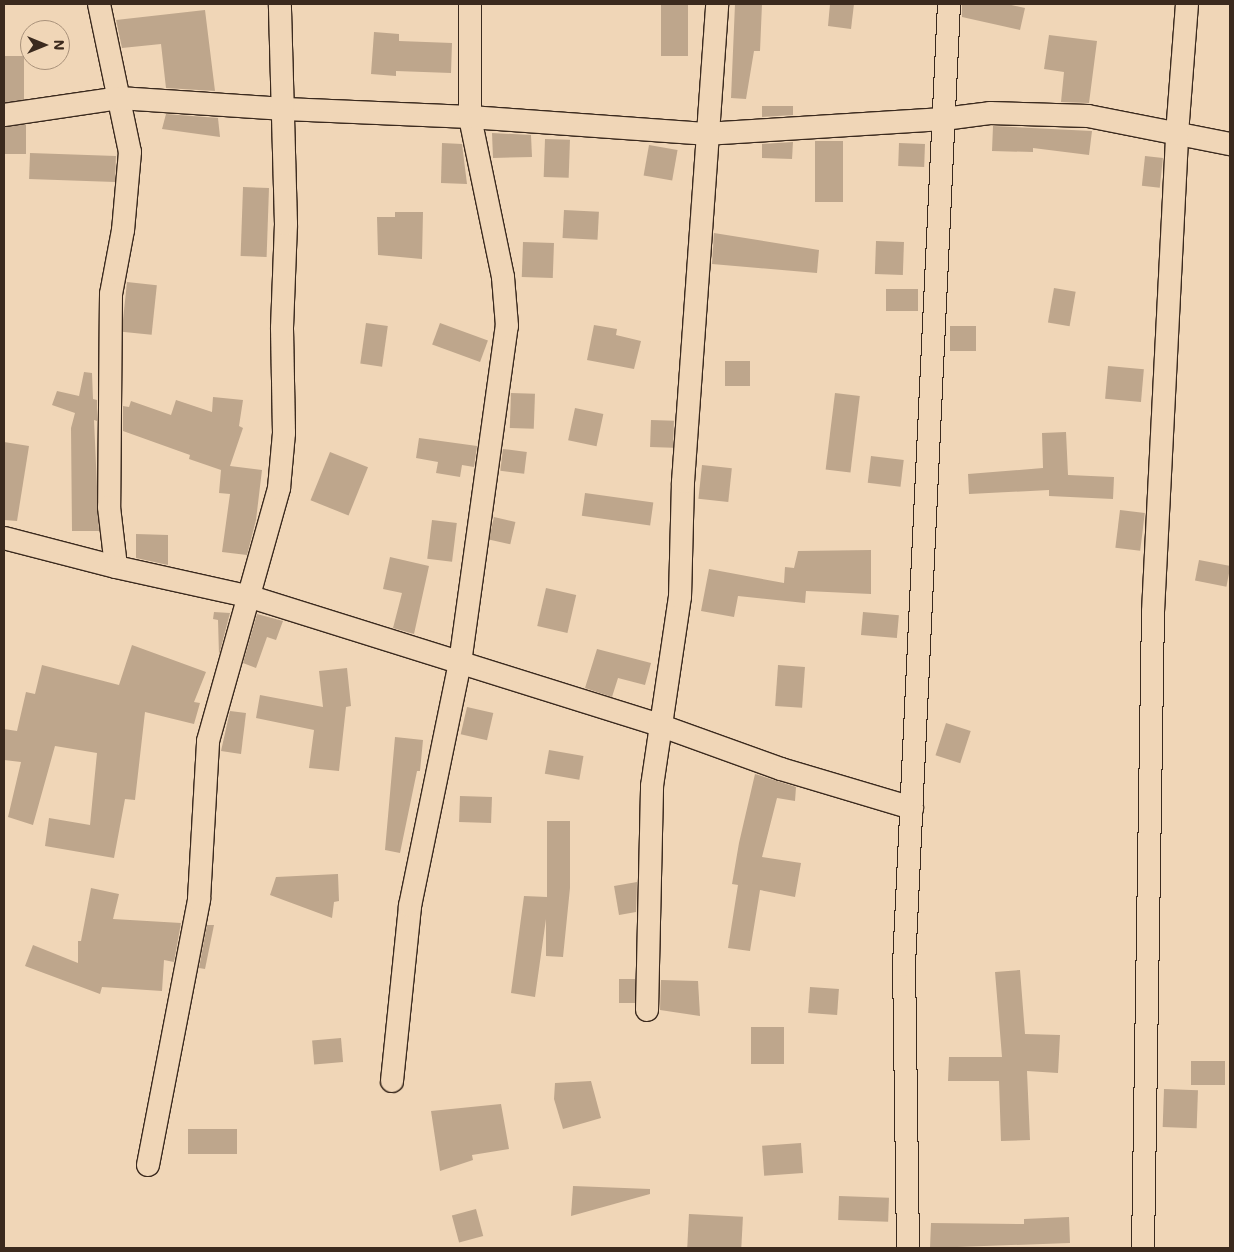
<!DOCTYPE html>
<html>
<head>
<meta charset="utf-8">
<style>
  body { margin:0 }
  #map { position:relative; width:1234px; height:1252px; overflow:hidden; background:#f0d6b7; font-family:Mali,sans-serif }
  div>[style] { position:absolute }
  .building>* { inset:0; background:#bea68c; transform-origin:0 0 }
  .roads { filter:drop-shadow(1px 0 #3b2a1e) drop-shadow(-1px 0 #3b2a1e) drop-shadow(0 1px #3b2a1e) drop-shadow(0 -1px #3b2a1e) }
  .minor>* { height:22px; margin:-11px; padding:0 11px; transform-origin:11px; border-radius:11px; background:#f0d6b7 }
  span { translate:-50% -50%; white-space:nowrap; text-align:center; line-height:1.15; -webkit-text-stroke:5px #f0d6b7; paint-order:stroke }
  .frame { position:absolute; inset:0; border:5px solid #3b2a1e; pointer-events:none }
  .north { position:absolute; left:20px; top:20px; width:50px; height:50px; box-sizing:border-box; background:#f0d6b7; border:1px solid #a8917a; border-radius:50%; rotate:90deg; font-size:14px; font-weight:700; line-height:20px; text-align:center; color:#3b2a1e }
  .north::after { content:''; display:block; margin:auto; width:18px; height:22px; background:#3b2a1e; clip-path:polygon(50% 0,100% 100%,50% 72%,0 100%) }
</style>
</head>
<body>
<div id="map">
  <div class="building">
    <div style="left:661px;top:4px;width:27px;height:52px"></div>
    <div style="clip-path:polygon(735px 4px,762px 4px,760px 51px,754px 51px,746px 99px,731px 98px)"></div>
    <div style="clip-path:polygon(830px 4px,854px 4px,851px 29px,828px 26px)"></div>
    <div style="clip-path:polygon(962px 4px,1007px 4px,1025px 8px,1020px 30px,962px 17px)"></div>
    <div style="clip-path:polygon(205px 10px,215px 91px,166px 88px,161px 44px,122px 48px,116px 20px)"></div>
    <div style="clip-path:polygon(374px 32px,399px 34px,399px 41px,452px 43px,451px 73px,396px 71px,396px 76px,371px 74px)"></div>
    <div style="clip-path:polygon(1049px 35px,1097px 41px,1089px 103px,1061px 102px,1064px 72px,1044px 69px)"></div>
    <div style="left:4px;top:56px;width:20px;height:46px"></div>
    <div style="clip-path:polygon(762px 106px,793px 106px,793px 115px,762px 117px)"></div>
    <div style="clip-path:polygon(166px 114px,218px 118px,220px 137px,162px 129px)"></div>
    <div style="left:26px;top:125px;width:29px;height:22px;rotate:90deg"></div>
    <div style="clip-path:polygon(993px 126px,1092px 131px,1089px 155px,1033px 148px,1033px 152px,992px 151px)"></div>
    <div style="clip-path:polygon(492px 133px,531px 135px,532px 157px,493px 158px)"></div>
    <div style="left:545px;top:139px;width:25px;height:38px;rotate:2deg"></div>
    <div style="left:815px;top:141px;width:28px;height:61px"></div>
    <div style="clip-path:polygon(793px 142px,792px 159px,762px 158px,762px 144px)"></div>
    <div style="clip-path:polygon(442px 143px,462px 144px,467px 184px,441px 183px)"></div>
    <div style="left:899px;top:143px;width:26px;height:23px;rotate:2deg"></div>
    <div style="left:649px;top:145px;width:29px;height:31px;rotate:10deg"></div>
    <div style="left:30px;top:153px;width:86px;height:26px;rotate:2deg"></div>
    <div style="left:1145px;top:156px;width:18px;height:30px;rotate:6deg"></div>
    <div style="left:269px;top:188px;width:69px;height:26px;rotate:92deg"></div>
    <div style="left:564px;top:210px;width:35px;height:28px;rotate:3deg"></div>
    <div style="clip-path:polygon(395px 212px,423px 212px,422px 259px,378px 255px,377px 217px,395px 217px)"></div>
    <div style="clip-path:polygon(714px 233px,819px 250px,817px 273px,712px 264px)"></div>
    <div style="left:876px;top:241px;width:28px;height:33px;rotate:2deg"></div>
    <div style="left:523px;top:242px;width:31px;height:35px;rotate:2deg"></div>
    <div style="left:127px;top:282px;width:30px;height:50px;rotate:6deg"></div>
    <div style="left:1054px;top:288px;width:22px;height:35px;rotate:10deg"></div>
    <div style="left:886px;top:289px;width:32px;height:22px"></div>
    <div style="left:366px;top:323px;width:22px;height:41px;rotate:8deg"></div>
    <div style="left:440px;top:323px;width:51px;height:23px;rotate:20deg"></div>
    <div style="clip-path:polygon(594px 325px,617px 329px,616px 335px,641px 341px,634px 369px,587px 360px)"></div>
    <div style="left:950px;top:326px;width:26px;height:25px"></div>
    <div style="left:725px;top:361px;width:25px;height:25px"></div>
    <div style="left:1108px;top:366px;width:36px;height:33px;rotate:5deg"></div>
    <div style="clip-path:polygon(84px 372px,92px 373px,93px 399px,97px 400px,97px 421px,94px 420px,99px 531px,72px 531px,71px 428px,75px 413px,52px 405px,57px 391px,79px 396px)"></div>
    <div style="left:511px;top:393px;width:24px;height:35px;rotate:2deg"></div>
    <div style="left:835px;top:393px;width:25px;height:77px;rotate:7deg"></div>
    <div style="clip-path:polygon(213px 397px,243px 400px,239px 426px,243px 428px,230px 466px,262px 470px,256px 520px,247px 555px,222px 552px,230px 494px,219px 493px,221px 470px,189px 459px,190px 455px,123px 431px,123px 406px,129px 407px,131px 401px,171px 415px,176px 400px,212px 412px)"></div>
    <div style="left:575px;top:408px;width:29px;height:33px;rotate:12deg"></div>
    <div style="left:651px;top:420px;width:23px;height:27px;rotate:2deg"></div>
    <div style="clip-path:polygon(1066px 432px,1068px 475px,1114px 477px,1113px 499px,1049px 496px,1049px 490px,969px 494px,968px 474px,1043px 468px,1042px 433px)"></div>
    <div style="clip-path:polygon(419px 438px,477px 446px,474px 467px,462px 465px,460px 477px,436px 473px,438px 462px,416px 458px)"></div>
    <div style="clip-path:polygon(4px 442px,29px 446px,17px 521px,4px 520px)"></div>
    <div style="left:503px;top:449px;width:24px;height:22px;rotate:7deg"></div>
    <div style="left:330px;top:452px;width:41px;height:52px;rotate:22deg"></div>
    <div style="left:871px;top:456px;width:33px;height:27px;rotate:7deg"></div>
    <div style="left:702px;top:465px;width:30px;height:34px;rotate:6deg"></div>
    <div style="left:585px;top:493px;width:69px;height:23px;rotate:8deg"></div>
    <div style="left:1120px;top:510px;width:25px;height:38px;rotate:7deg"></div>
    <div style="left:494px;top:517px;width:22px;height:23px;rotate:13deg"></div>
    <div style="left:432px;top:520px;width:25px;height:39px;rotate:7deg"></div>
    <div style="clip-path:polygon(136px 534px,168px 535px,168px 565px,136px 558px)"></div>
    <div style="clip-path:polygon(871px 550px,871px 594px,806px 591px,805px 603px,738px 596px,734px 617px,701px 611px,709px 569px,784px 583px,785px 567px,794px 568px,798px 551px)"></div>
    <div style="clip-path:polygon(390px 557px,429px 566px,414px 634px,393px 628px,402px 593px,383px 589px)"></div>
    <div style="left:1199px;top:560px;width:32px;height:21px;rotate:11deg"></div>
    <div style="left:546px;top:588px;width:31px;height:39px;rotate:13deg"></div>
    <div style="clip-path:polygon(214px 612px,230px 613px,219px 655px,218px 620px,213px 619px)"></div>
    <div style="left:863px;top:612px;width:36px;height:23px;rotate:5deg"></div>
    <div style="clip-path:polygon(257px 614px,283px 621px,276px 640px,267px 637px,256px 668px,243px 663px)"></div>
    <div style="clip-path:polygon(132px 645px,206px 672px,194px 702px,200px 703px,194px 724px,145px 712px,135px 800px,125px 799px,114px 858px,45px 846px,49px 818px,90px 825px,97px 753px,55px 746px,33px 825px,8px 817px,21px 762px,4px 760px,4px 729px,17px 731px,26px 692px,35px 694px,42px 665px,119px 685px)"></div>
    <div style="clip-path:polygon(597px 649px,651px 663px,645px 685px,618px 678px,612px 697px,585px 688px)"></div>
    <div style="left:778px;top:665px;width:27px;height:41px;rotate:4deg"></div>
    <div style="clip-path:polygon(347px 668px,351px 706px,346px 707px,339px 771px,309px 768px,314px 730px,256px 718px,260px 695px,323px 707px,319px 671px)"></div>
    <div style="left:467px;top:707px;width:27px;height:28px;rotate:13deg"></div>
    <div style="clip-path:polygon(230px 711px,246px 713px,241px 754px,221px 751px)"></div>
    <div style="left:946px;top:723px;width:26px;height:34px;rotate:18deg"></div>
    <div style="clip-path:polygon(395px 737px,423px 740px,420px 771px,417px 771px,400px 853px,385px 850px)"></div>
    <div style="left:549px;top:750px;width:35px;height:24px;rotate:10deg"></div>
    <div style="clip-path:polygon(755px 774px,796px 787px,795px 801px,777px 798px,762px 857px,801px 863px,795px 897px,760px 890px,750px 951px,728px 948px,738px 885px,732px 884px,739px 843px)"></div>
    <div style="left:460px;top:796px;width:32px;height:26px;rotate:2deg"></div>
    <div style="clip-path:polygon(547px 821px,570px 821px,570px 888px,563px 957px,546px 956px,546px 919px,535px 997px,511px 993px,524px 896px,547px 897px)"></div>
    <div style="clip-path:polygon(338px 874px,339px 901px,334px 902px,332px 918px,270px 895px,276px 877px)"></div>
    <div style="clip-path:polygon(637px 882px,636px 912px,619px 915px,614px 886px)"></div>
    <div style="clip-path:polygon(91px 888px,119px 894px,113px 919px,181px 923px,174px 962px,164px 960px,162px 991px,102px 987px,100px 994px,25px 966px,33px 945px,78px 963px,78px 941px,81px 941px)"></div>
    <div style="clip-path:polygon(207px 925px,214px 925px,205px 969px,199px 968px)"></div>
    <div style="clip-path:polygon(1020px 970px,1025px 1034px,1060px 1035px,1058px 1073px,1027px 1071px,1030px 1140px,1001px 1141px,999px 1081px,948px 1081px,949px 1057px,1002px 1057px,995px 972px)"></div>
    <div style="left:619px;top:979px;width:16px;height:24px"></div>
    <div style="clip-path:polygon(661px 980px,698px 981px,700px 1016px,660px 1010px)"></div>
    <div style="left:810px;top:987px;width:29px;height:26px;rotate:4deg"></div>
    <div style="left:784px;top:1027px;width:37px;height:33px;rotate:90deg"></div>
    <div style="left:341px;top:1038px;width:24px;height:29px;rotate:85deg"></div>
    <div style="left:1191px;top:1061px;width:34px;height:24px"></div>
    <div style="clip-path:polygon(591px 1081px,601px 1118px,563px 1129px,554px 1099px,555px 1083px)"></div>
    <div style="left:1164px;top:1089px;width:34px;height:38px;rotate:2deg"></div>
    <div style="clip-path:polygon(501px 1104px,509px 1149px,472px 1155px,473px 1160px,440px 1171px,431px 1111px)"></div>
    <div style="left:237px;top:1129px;width:25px;height:49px;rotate:90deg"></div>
    <div style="left:801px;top:1143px;width:30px;height:39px;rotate:86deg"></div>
    <div style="clip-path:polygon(573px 1186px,650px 1189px,650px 1194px,571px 1216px)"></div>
    <div style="left:839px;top:1196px;width:50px;height:24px;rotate:2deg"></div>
    <div style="left:476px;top:1209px;width:28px;height:25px;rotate:75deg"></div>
    <div style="left:689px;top:1214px;width:54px;height:34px;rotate:3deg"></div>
    <div style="clip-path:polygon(1069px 1217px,1070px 1243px,930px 1248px,931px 1223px,1024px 1224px,1024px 1219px)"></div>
  </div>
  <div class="roads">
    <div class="minor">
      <div style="left:99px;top:4px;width:151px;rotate:78.2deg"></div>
      <div style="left:130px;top:152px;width:78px;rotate:95.1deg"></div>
      <div style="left:123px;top:230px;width:65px;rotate:100.6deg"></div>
      <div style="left:111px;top:294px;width:213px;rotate:90.5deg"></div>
      <div style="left:109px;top:507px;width:60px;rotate:83.3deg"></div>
      <div style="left:4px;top:115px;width:116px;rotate:-8.4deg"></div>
      <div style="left:119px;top:98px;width:166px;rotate:3.8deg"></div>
      <div style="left:285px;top:109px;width:185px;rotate:2.5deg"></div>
      <div style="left:470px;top:117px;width:236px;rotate:4.1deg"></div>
      <div style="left:705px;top:134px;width:239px;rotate:-3.6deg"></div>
      <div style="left:944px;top:119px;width:46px;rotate:-7.4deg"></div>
      <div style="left:990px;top:113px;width:98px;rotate:1.8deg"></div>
      <div style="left:1088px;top:116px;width:145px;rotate:11.2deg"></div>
      <div style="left:4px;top:538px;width:116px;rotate:14.5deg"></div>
      <div style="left:116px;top:567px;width:138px;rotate:12.5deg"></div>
      <div style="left:251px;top:597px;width:428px;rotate:17.4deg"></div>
      <div style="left:659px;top:725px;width:130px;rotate:19.8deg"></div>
      <div style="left:781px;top:769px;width:137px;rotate:16.6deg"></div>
      <div style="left:647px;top:1010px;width:224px;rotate:-88.7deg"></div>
      <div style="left:652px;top:786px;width:191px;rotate:-81.6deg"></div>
      <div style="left:680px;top:597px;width:115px;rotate:-88.5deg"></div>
      <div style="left:683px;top:482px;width:479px;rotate:-85.9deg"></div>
      <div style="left:392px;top:1081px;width:176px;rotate:-84.1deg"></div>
      <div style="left:410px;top:906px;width:248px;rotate:-78.4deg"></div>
      <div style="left:460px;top:663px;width:340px;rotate:-82.1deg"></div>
      <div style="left:507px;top:326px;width:49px;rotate:-94.7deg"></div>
      <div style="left:503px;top:277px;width:163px;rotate:-101.7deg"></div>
      <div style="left:470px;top:117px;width:113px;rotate:-90deg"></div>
      <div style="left:148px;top:1165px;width:271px;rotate:-79.1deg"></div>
      <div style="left:199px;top:899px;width:158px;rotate:-86.7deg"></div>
      <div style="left:208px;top:741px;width:263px;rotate:-74.3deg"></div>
      <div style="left:279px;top:488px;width:55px;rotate:-84.8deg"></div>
      <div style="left:284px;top:433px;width:105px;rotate:-91.1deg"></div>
      <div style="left:282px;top:328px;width:104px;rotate:-87.8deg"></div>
      <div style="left:286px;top:224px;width:220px;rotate:-91.6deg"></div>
      <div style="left:908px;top:1248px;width:283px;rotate:-90.8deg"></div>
      <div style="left:904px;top:965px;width:962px;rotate:-87.32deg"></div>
      <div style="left:1143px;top:1248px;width:636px;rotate:-89.1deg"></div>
      <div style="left:1153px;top:612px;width:479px;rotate:-87.1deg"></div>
      <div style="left:1177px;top:134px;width:130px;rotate:-85.6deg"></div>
    </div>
  </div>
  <div class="frame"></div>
  <div class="north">N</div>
</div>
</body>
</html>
